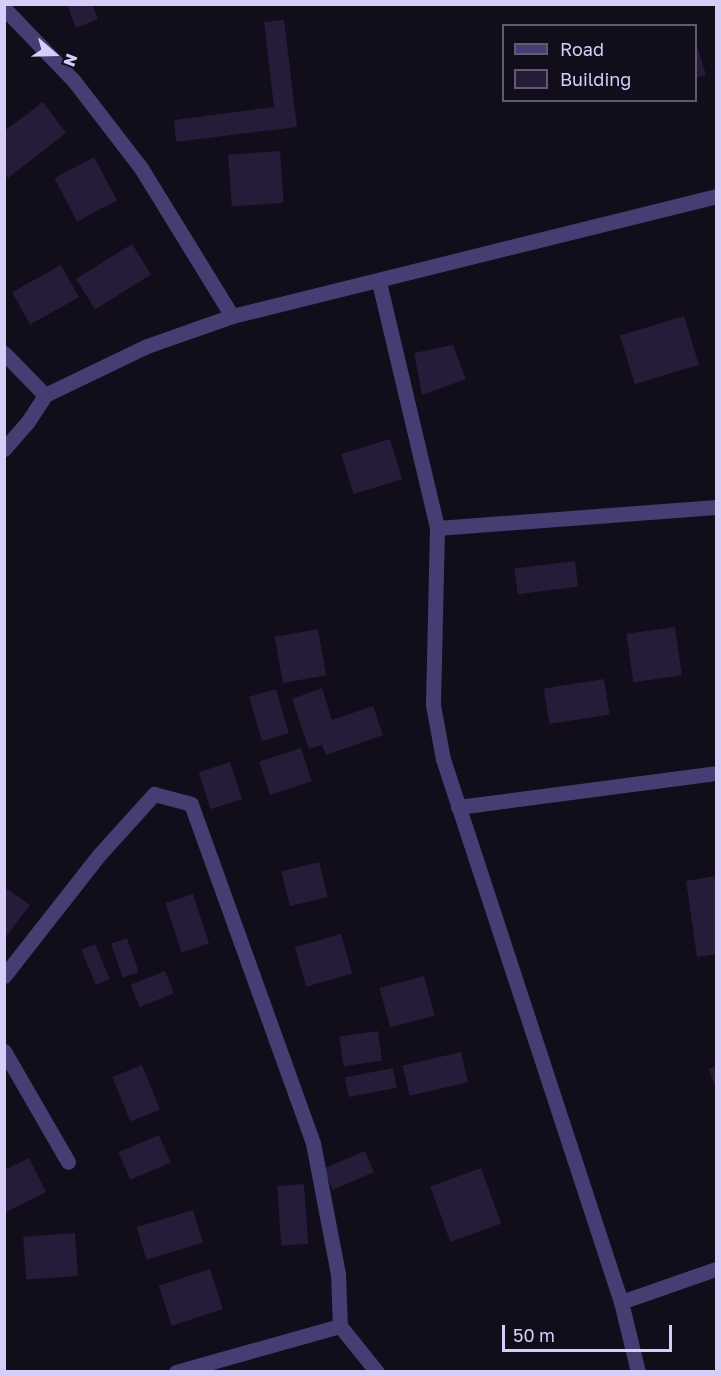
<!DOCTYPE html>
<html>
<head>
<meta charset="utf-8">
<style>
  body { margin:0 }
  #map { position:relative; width:721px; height:1376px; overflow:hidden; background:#110d1a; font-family:"Golos Text",sans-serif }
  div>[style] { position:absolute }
  .building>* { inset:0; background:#241c39; transform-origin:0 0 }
  .minor>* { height:15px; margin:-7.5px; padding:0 7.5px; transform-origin:7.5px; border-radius:7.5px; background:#453e73 }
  span { translate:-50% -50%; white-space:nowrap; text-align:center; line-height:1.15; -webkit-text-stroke:4.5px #110d1a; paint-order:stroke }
  .frame { position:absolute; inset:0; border:6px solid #d6cdf8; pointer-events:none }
  .legend { position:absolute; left:502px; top:24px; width:195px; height:78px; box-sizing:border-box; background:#110d1a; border:2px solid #605a73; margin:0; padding:8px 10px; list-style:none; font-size:18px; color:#d6cdf8 }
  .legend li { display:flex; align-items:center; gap:12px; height:30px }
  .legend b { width:30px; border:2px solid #605a73 }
  .north { position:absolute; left:24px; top:24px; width:60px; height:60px; -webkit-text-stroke:4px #110d1a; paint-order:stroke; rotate:110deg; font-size:16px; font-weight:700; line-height:24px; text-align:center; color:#d6cdf8 }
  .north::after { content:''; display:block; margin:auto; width:21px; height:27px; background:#d6cdf8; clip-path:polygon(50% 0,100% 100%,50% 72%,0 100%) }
  .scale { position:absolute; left:502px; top:1325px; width:170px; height:27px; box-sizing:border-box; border:3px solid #d6cdf8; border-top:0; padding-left:8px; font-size:18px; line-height:21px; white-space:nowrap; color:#d6cdf8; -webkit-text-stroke:4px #110d1a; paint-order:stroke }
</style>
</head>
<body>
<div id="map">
  <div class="building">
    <div style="clip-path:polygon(67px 4px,92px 4px,98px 19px,76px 28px)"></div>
    <div style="clip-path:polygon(284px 20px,297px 127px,176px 142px,174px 120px,274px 107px,264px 22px)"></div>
    <div style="clip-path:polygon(696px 42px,706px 75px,696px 78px)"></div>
    <div style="clip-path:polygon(43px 102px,66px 133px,8px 178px,4px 173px,4px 131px)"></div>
    <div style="left:280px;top:151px;width:52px;height:52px;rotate:86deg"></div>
    <div style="left:94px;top:157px;width:49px;height:45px;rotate:62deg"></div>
    <div style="left:132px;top:244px;width:36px;height:66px;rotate:58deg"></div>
    <div style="left:61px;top:265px;width:37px;height:56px;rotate:61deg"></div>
    <div style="left:684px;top:316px;width:51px;height:67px;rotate:73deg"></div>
    <div style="clip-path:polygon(453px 345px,466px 379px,422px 395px,414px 353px)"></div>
    <div style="left:390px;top:439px;width:42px;height:51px;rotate:73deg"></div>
    <div style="left:575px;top:561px;width:26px;height:61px;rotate:83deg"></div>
    <div style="left:675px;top:627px;width:49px;height:49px;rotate:82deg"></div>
    <div style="left:318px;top:629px;width:47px;height:44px;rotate:80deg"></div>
    <div style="left:604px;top:679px;width:36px;height:61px;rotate:81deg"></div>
    <div style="clip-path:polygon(322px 688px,332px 720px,373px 706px,383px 735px,326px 755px,322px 745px,309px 749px,292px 699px)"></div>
    <div style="left:276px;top:689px;width:46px;height:28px;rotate:74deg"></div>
    <div style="left:301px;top:748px;width:35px;height:44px;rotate:72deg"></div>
    <div style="left:230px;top:762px;width:39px;height:33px;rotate:72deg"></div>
    <div style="left:319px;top:862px;width:36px;height:39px;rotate:76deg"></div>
    <div style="clip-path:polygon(716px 876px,716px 954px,697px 957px,686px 881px)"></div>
    <div style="clip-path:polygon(4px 887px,30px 905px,4px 939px)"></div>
    <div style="left:193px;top:894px;width:52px;height:29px;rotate:72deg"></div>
    <div style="left:341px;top:934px;width:41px;height:48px;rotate:74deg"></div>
    <div style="left:127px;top:938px;width:36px;height:17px;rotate:71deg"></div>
    <div style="left:95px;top:944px;width:38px;height:15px;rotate:67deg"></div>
    <div style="left:165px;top:971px;width:24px;height:37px;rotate:68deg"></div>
    <div style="left:424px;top:976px;width:41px;height:46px;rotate:75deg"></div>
    <div style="left:378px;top:1031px;width:30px;height:39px;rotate:82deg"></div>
    <div style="left:461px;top:1052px;width:31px;height:60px;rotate:77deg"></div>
    <div style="left:142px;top:1065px;width:48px;height:32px;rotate:68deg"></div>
    <div style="clip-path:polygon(716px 1066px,716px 1090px,709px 1069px)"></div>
    <div style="left:393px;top:1068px;width:20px;height:49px;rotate:79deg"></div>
    <div style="left:159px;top:1135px;width:30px;height:44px;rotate:67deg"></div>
    <div style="left:365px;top:1151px;width:23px;height:45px;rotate:67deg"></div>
    <div style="clip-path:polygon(29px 1158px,46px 1192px,4px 1213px,4px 1170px)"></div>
    <div style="left:481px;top:1168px;width:59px;height:54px;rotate:70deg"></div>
    <div style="left:304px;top:1184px;width:60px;height:27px;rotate:86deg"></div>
    <div style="left:193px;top:1210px;width:34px;height:59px;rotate:73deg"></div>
    <div style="left:75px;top:1233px;width:43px;height:52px;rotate:86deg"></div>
    <div style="left:210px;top:1269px;width:42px;height:54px;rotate:72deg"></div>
  </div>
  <div class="minor">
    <div style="left:4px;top:8px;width:101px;rotate:46.2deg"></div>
    <div style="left:74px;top:81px;width:110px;rotate:52.4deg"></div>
    <div style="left:141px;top:168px;width:174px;rotate:58.4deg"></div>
    <div style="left:379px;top:282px;width:253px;rotate:76.7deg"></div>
    <div style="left:437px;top:528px;width:177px;rotate:91.3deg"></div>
    <div style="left:433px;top:705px;width:55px;rotate:79.5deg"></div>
    <div style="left:443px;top:759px;width:571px;rotate:71.85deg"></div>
    <div style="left:621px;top:1302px;width:72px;rotate:76.3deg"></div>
    <div style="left:4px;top:353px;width:59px;rotate:45.7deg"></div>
    <div style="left:4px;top:449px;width:35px;rotate:-49deg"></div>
    <div style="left:27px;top:423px;width:33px;rotate:-57deg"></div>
    <div style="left:45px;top:395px;width:113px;rotate:-25.7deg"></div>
    <div style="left:147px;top:346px;width:90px;rotate:-19.4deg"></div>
    <div style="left:232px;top:316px;width:499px;rotate:-13.9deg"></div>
    <div style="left:437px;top:528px;width:280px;rotate:-4.3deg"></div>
    <div style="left:458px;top:807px;width:260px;rotate:-7.5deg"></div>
    <div style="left:4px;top:976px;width:152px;rotate:-51.9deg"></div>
    <div style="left:98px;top:856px;width:84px;rotate:-47.9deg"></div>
    <div style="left:154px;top:794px;width:38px;rotate:15deg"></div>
    <div style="left:191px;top:804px;width:360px;rotate:70.2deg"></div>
    <div style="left:313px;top:1143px;width:133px;rotate:79.2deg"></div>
    <div style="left:338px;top:1274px;width:52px;rotate:87.8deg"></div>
    <div style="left:340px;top:1326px;width:59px;rotate:51.2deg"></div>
    <div style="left:4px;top:1051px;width:128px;rotate:60deg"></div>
    <div style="left:621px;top:1302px;width:101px;rotate:-19.2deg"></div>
    <div style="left:176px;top:1372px;width:170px;rotate:-15.7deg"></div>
  </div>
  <div class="frame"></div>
  <ul class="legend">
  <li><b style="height:8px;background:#453e73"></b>Road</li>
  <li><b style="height:16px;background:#241c39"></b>Building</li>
  </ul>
  <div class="north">N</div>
  <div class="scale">50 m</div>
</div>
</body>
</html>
